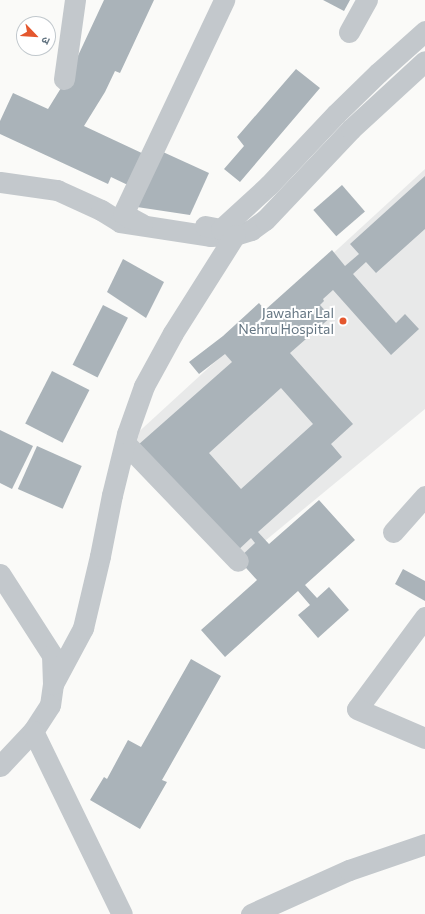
<!DOCTYPE html>
<html>
<head>
<meta charset="utf-8">
<style>
  body { margin:0 }
  #map { position:relative; width:425px; height:914px; overflow:hidden; background:#fafaf8; font-family:Commissioner,"Noto Sans Devanagari",sans-serif }
  div>[style] { position:absolute }
  .built>* { inset:0; background:#e8e9e9 }
  .building>* { inset:0; background:#aab3b9; transform-origin:0 0 }
  .minor>* { height:21px; margin:-10.5px; padding:0 10.5px; transform-origin:10.5px; border-radius:10.5px; background:#c3c8cc }
  .dots>* { width:11px; height:11px; translate:-50% -50%; box-sizing:border-box; border:2px solid #fff; border-radius:50% }
  span { translate:-50% -50%; white-space:nowrap; text-align:center; line-height:1.15; -webkit-text-stroke:4px #fff; paint-order:stroke }
  .poi-label { font-size:14px; color:#657683 }
  .right { translate:-100% -50%; text-align:right }
  .north { position:absolute; left:16px; top:16px; width:40px; height:40px; box-sizing:border-box; background:#fff; border:1px solid #c1c8cd; border-radius:50%; rotate:115deg; font-size:11px; font-weight:700; line-height:16px; text-align:center; color:#657683 }
  .north::after { content:''; display:block; margin:auto; width:14px; height:18px; background:#e4572e; clip-path:polygon(50% 0,100% 100%,50% 72%,0 100%) }
</style>
</head>
<body>
<div id="map">
  <div class="built">
    <div style="clip-path:polygon(425px 169px,425px 409px,243px 559px,132px 438px)"></div>
  </div>
  <div class="building">
    <div style="clip-path:polygon(104px 0,154px 0,120px 73px,115px 71px,105px 92px,84px 126px,146px 155px,132px 187px,111px 177px,108px 184px,0 134px,0 121px,13px 93px,48px 109px,69px 75px)"></div>
    <div style="clip-path:polygon(323px 0,350px 0,344px 11px)"></div>
    <div style="clip-path:polygon(296px 69px,320px 88px,240px 182px,224px 169px,244px 146px,237px 137px)"></div>
    <div style="clip-path:polygon(163px 152px,209px 173px,190px 215px,137px 207px)"></div>
    <div style="clip-path:polygon(evenodd,425px 176px,425px 229px,376px 273px,366px 262px,353px 274px,396px 323px,405px 314px,419px 329px,391px 355px,333px 290px,323px 299px,324px 301px,320px 305px,331px 317px,290px 353px,353px 424px,331px 444px,342px 457px,258px 532px,269px 544px,319px 500px,355px 540px,305px 585px,317px 598px,329px 587px,349px 610px,318px 638px,298px 615px,310px 605px,298px 591px,225px 657px,201px 630px,257px 580px,238px 559px,255px 543px,251px 538px,234px 554px,138px 445px,232px 362px,225px 354px,199px 374px,189px 362px,223px 336px,259px 303px,265px 310px,332px 250px,345px 266px,359px 254px,350px 244px,425px 176px,281px 388px,313px 424px,241px 489px,209px 453px,281px 388px)"></div>
    <div style="left:342px;top:185px;width:35px;height:38px;rotate:49deg"></div>
    <div style="clip-path:polygon(123px 259px,164px 282px,146px 318px,107px 292px)"></div>
    <div style="left:103px;top:305px;width:28px;height:67px;rotate:27deg"></div>
    <div style="left:52px;top:371px;width:42px;height:59px;rotate:27deg"></div>
    <div style="clip-path:polygon(0 430px,33px 446px,12px 489px,0 483px)"></div>
    <div style="left:37px;top:446px;width:49px;height:47px;rotate:24deg"></div>
    <div style="clip-path:polygon(403px 569px,425px 581px,425px 601px,395px 584px)"></div>
    <div style="clip-path:polygon(191px 659px,221px 676px,162px 780px,167px 782px,140px 829px,90px 800px,104px 777px,107px 779px,128px 740px,141px 747px)"></div>
  </div>
  <div class="minor">
    <div style="left:349px;top:32px;width:37px;rotate:-61deg"></div>
    <div style="left:64px;top:79px;width:80px;rotate:-82.1deg"></div>
    <div style="left:0;top:182px;width:58px;rotate:8deg"></div>
    <div style="left:57px;top:190px;width:48px;rotate:24.4deg"></div>
    <div style="left:101px;top:210px;width:22px;rotate:32deg"></div>
    <div style="left:120px;top:222px;width:91px;rotate:8.8deg"></div>
    <div style="left:210px;top:236px;width:25px;rotate:-2deg"></div>
    <div style="left:235px;top:235px;width:17px;rotate:-17deg"></div>
    <div style="left:251px;top:230px;width:17px;rotate:-36deg"></div>
    <div style="left:265px;top:220px;width:125px;rotate:-46.6deg"></div>
    <div style="left:351px;top:129px;width:100px;rotate:-42.6deg"></div>
    <div style="left:142px;top:224px;width:21px;rotate:-152deg"></div>
    <div style="left:123px;top:214px;width:237px;rotate:-64.7deg"></div>
    <div style="left:205px;top:226px;width:16px;rotate:11deg"></div>
    <div style="left:221px;top:229px;width:65px;rotate:-42.5deg"></div>
    <div style="left:269px;top:185px;width:98px;rotate:-46.7deg"></div>
    <div style="left:336px;top:114px;width:59px;rotate:-44.3deg"></div>
    <div style="left:378px;top:73px;width:63px;rotate:-41.8deg"></div>
    <div style="left:125px;top:443px;width:163px;rotate:46.2deg"></div>
    <div style="left:393px;top:532px;width:48px;rotate:-48.4deg"></div>
    <div style="left:0;top:574px;width:96px;rotate:57.3deg"></div>
    <div style="left:52px;top:655px;width:29px;rotate:88deg"></div>
    <div style="left:53px;top:684px;width:21px;rotate:98deg"></div>
    <div style="left:50px;top:705px;width:31px;rotate:123deg"></div>
    <div style="left:33px;top:731px;width:48px;rotate:133.3deg"></div>
    <div style="left:425px;top:617px;width:114px;rotate:126.5deg"></div>
    <div style="left:357px;top:709px;width:74px;rotate:23.1deg"></div>
    <div style="left:53px;top:684px;width:64px;rotate:-61.8deg"></div>
    <div style="left:83px;top:628px;width:74px;rotate:-76.7deg"></div>
    <div style="left:100px;top:556px;width:62px;rotate:-78.9deg"></div>
    <div style="left:112px;top:495px;width:63px;rotate:-76.2deg"></div>
    <div style="left:127px;top:434px;width:51px;rotate:-70.5deg"></div>
    <div style="left:144px;top:386px;width:60px;rotate:-61.3deg"></div>
    <div style="left:173px;top:333px;width:116px;rotate:-57.7deg"></div>
    <div style="left:33px;top:731px;width:203px;rotate:64.1deg"></div>
    <div style="left:251px;top:914px;width:107px;rotate:-24.2deg"></div>
    <div style="left:349px;top:870px;width:80px;rotate:-18.9deg"></div>
  </div>
  <div class="dots">
    <div style="left:343px;top:321px;background:#e4572e"></div>
  </div>
  <div class="poi-label">
    <span class="right" style="left:334px;top:321px">Jawahar Lal<br>Nehru Hospital</span>
  </div>
  <div class="north">उ</div>
</div>
</body>
</html>
